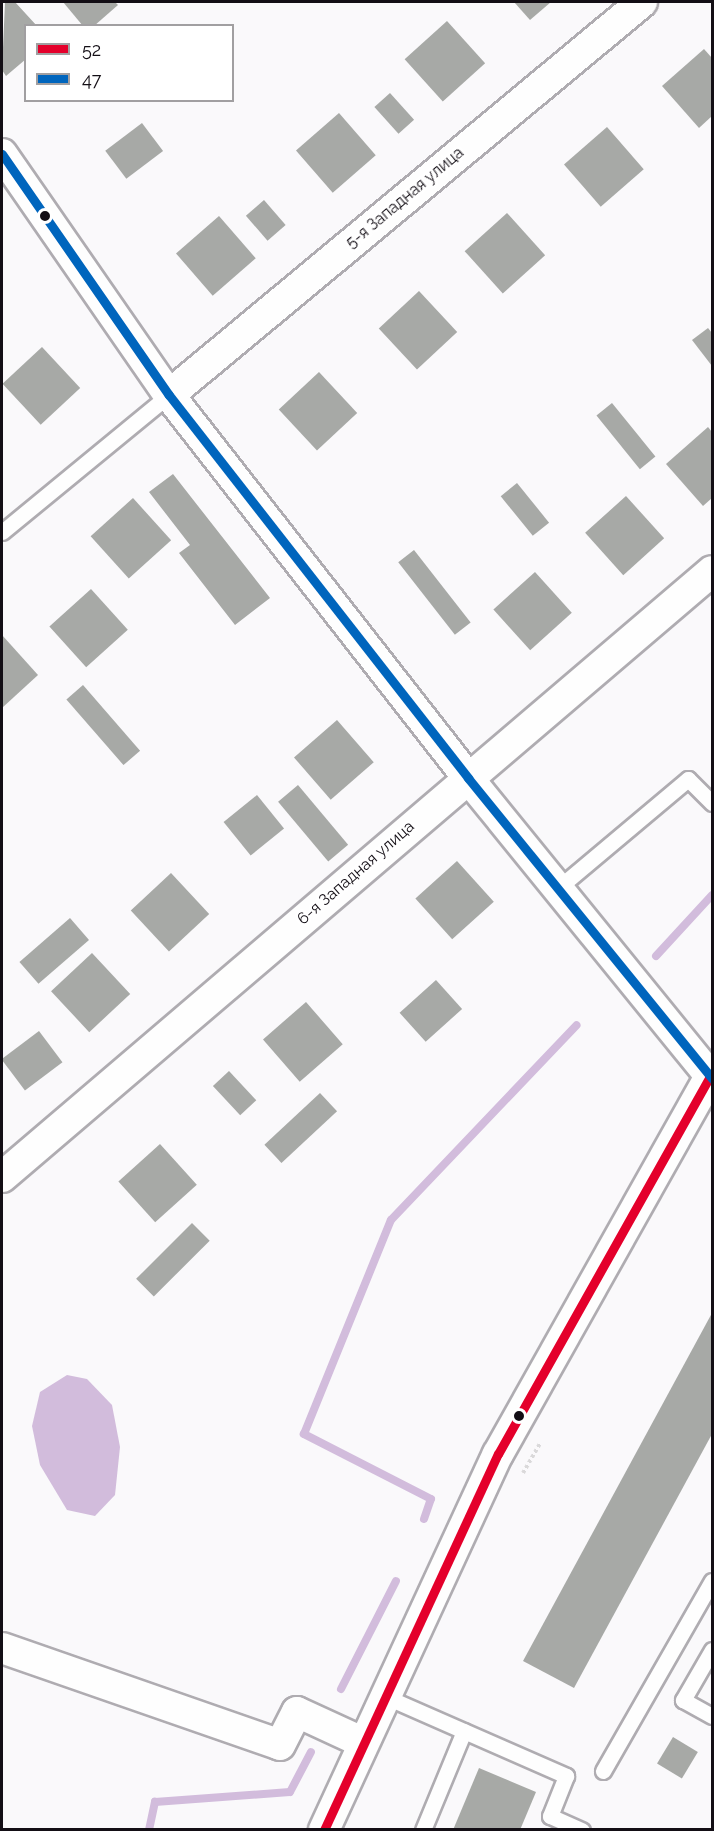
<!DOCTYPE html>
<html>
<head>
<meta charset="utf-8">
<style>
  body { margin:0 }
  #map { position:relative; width:714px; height:1831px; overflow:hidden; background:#faf9fb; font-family:Raleway,sans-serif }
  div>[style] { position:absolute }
  .water>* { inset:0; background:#d2bcdc }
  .stream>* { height:8px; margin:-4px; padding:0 4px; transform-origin:4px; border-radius:4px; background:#d2bcdc }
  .building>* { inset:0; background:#a7a9a6; transform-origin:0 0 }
  .path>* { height:4px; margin-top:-2px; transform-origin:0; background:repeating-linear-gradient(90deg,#dad9da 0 3px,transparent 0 6px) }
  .roads { filter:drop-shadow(2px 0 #afacb1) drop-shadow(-2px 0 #afacb1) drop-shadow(0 2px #afacb1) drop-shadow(0 -2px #afacb1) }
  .service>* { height:15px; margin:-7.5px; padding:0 7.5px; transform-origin:7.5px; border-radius:7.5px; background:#fefefe }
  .minor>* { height:30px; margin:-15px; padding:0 15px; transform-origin:15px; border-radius:15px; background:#fefefe }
  .bus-1>* { height:9px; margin:-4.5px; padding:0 4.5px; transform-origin:4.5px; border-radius:4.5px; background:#e4002b }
  .bus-2>* { height:9px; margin:-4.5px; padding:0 4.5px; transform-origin:4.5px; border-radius:4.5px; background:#0065bd }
  .dots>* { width:16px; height:16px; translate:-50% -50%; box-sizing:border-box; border:3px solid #fff; border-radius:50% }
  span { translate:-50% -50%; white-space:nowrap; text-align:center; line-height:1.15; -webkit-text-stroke:6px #fff; paint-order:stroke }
  .street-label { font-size:16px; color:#130e15 }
  .frame { position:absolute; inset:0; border:3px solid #130e15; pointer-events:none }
  .legend { position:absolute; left:24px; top:24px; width:210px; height:78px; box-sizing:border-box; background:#fff; border:2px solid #a19fa1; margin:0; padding:8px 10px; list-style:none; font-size:18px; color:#130e15 }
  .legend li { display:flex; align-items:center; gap:12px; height:30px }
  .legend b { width:30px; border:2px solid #a19fa1 }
</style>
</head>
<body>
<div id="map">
  <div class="water">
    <div style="clip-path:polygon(67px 1375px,87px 1379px,112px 1405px,120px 1447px,115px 1495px,95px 1516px,67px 1510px,40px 1465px,32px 1426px,40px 1392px)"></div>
  </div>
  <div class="stream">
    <div style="left:656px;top:956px;width:83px;rotate:-47.4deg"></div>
    <div style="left:424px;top:1519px;width:21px;rotate:-71deg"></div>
    <div style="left:431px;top:1499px;width:143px;rotate:-152.9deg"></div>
    <div style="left:304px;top:1434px;width:231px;rotate:-67.9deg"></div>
    <div style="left:391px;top:1220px;width:269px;rotate:-46.4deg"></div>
    <div style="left:341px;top:1689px;width:121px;rotate:-63deg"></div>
    <div style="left:149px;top:1830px;width:29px;rotate:-78deg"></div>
    <div style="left:155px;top:1802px;width:135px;rotate:-4.2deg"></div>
    <div style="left:290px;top:1792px;width:45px;rotate:-62.3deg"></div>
  </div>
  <div class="building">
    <div style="clip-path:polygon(5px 2px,15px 2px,37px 26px,26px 26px,26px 59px,6px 76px,2px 70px)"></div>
    <div style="clip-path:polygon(63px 2px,115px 2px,118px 5px,94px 26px,83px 26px)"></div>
    <div style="clip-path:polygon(514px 2px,551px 2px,530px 20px)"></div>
    <div style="left:447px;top:21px;width:57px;height:57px;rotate:48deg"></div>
    <div style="clip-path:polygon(704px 49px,712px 58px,712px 116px,699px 128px,662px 86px)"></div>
    <div style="left:390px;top:93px;width:36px;height:21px;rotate:48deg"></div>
    <div style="left:339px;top:113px;width:56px;height:57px;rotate:49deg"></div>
    <div style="left:142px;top:123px;width:35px;height:46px;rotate:53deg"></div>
    <div style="left:607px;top:127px;width:56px;height:57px;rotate:49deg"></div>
    <div style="left:264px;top:200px;width:33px;height:24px;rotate:49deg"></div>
    <div style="left:507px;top:213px;width:57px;height:57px;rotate:48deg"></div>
    <div style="left:219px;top:216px;width:56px;height:57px;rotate:49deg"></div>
    <div style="left:419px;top:291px;width:56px;height:55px;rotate:47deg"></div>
    <div style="clip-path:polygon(708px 328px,712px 333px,712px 366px,692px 340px)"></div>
    <div style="left:42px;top:347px;width:56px;height:54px;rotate:47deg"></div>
    <div style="left:319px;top:372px;width:56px;height:55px;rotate:47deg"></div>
    <div style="left:612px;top:403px;width:69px;height:20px;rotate:51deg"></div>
    <div style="clip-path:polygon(708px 427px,712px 432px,712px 498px,703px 506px,666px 464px)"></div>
    <div style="clip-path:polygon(173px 474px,270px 598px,235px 625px,179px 553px,190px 545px,149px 492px)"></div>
    <div style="left:517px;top:483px;width:51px;height:21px;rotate:51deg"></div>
    <div style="left:626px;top:496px;width:57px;height:55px;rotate:48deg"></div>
    <div style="left:133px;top:498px;width:57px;height:57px;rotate:48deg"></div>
    <div style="left:414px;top:550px;width:92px;height:20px;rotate:52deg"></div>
    <div style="left:535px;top:572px;width:55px;height:56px;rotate:48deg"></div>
    <div style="left:91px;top:589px;width:55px;height:56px;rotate:48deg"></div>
    <div style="clip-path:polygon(2px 635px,38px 675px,2px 708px)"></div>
    <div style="left:83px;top:685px;width:87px;height:22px;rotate:49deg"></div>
    <div style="left:337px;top:720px;width:56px;height:57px;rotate:49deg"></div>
    <div style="left:298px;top:785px;width:78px;height:26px;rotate:50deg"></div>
    <div style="left:257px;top:795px;width:43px;height:43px;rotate:51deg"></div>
    <div style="left:457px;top:861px;width:55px;height:56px;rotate:48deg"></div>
    <div style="left:171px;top:873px;width:56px;height:55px;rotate:47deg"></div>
    <div style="left:70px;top:918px;width:29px;height:67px;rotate:49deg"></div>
    <div style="left:92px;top:953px;width:56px;height:56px;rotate:47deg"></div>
    <div style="left:436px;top:980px;width:39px;height:49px;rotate:48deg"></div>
    <div style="left:306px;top:1002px;width:56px;height:57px;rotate:49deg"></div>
    <div style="left:39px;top:1031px;width:39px;height:47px;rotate:53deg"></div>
    <div style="left:229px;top:1071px;width:40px;height:22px;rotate:47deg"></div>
    <div style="left:320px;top:1093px;width:25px;height:76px;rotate:47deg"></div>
    <div style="left:160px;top:1144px;width:55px;height:56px;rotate:48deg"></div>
    <div style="left:192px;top:1223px;width:25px;height:79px;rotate:45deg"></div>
    <div style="clip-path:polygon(712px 1313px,712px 1434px,574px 1688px,523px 1661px)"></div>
    <div style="left:673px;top:1737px;width:29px;height:31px;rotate:31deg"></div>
    <div style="clip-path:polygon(479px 1768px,536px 1792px,520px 1830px,453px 1830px)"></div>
  </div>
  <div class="path">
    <div style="left:523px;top:1473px;width:34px;rotate:-60deg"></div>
  </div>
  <div class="roads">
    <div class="service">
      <div style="left:2px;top:532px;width:216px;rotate:-39.4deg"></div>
      <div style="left:557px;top:889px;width:171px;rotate:-40deg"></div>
      <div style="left:688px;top:779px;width:34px;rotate:45deg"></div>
      <div style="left:712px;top:1650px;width:58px;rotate:120.1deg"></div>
      <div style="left:683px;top:1700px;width:33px;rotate:29deg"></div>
      <div style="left:384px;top:1696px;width:199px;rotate:23.7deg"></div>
      <div style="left:566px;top:1776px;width:43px;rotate:111.8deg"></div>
      <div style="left:550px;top:1816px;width:35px;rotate:24deg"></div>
      <div style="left:603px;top:1771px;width:219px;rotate:-60.2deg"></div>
      <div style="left:423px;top:1830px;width:107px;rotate:-67.5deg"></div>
    </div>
    <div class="minor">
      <div style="left:2px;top:154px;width:293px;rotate:55.3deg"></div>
      <div style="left:169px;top:395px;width:486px;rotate:52deg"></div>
      <div style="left:468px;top:778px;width:387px;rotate:50.9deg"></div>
      <div style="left:169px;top:395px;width:615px;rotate:-39.72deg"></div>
      <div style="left:2px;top:1177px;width:933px;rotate:-40.48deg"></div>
      <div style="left:2px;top:1648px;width:294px;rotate:19.2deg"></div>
      <div style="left:280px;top:1745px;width:37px;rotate:-63deg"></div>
      <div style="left:297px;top:1712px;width:72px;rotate:24.8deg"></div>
      <div style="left:324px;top:1830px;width:414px;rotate:-65.2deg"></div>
      <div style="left:498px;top:1454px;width:433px;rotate:-60.7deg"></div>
    </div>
  </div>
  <div class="bus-1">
    <div style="left:324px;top:1830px;width:414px;rotate:-65.2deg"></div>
    <div style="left:498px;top:1454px;width:433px;rotate:-60.7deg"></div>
  </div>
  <div class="bus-2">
    <div style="left:2px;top:154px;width:293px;rotate:55.3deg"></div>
    <div style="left:169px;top:395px;width:486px;rotate:52deg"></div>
    <div style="left:468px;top:778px;width:387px;rotate:50.9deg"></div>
  </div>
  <div class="dots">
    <div style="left:45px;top:216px;background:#130e15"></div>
    <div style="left:519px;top:1416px;background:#130e15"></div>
  </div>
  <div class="street-label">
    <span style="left:405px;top:198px;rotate:-40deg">5-я Западная улица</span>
    <span style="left:356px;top:873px;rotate:-41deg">6-я Западная улица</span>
  </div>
  <div class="frame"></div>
  <ul class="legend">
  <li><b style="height:8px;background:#e4002b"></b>52</li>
  <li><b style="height:8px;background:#0065bd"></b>47</li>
  </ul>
</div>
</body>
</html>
